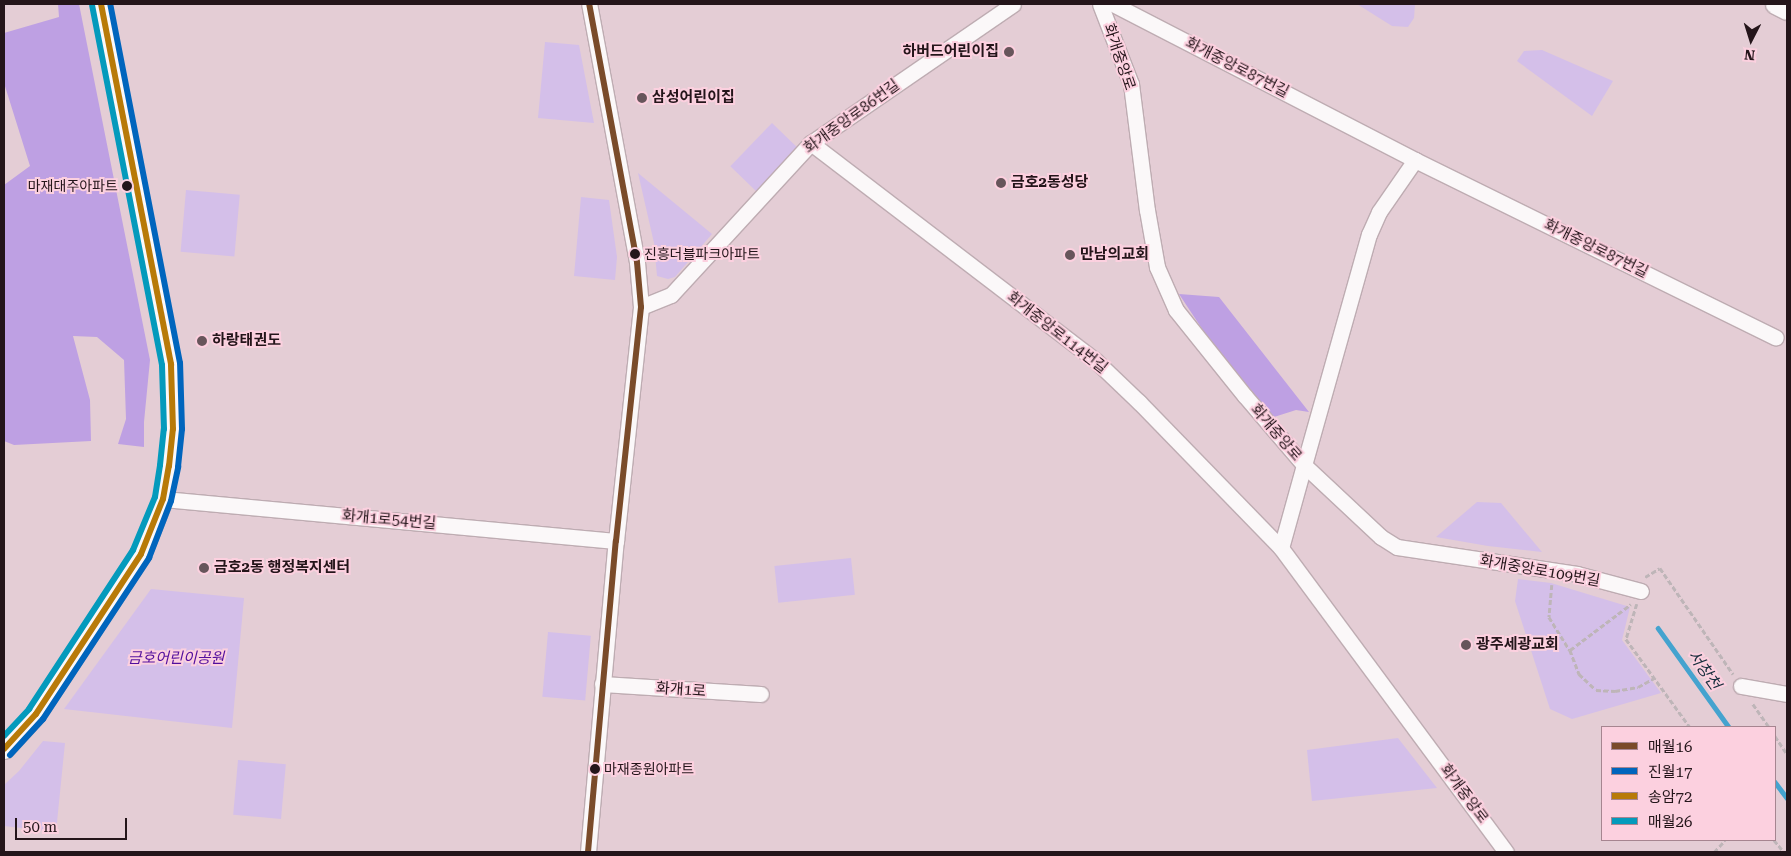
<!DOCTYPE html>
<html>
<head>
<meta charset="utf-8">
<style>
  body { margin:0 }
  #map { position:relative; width:1791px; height:856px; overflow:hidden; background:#e4cdd5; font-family:"Roboto Serif","Noto Sans KR",serif }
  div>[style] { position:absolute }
  .green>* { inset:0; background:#d4bfe9; transform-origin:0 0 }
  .forest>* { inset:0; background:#bea0e3 }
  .stream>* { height:4.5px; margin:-2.25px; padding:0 2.25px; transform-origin:2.25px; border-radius:2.25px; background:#44a3cf }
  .path>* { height:2.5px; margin-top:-1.25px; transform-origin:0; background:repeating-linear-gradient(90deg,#beb5b8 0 5px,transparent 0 7.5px) }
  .roads { filter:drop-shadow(1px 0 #beacb2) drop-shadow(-1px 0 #beacb2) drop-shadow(0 1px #beacb2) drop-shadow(0 -1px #beacb2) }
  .minor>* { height:15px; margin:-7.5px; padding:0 7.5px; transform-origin:7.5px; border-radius:7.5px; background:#fbf8f9 }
  .tertiary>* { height:19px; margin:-9.5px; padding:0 9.5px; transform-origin:9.5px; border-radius:9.5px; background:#fbf8f9 }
  .bus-1>* { height:6px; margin:-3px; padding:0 3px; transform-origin:3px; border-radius:3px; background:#7a4b2a }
  .bus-2>* { height:6px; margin:-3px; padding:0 3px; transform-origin:3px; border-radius:3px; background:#0065bd }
  .bus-3>* { height:6px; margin:-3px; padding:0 3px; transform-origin:3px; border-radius:3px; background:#b87a08 }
  .bus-4>* { height:6px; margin:-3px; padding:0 3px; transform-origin:3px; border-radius:3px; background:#049abc }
  .dots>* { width:14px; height:14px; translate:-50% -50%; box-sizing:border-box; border:2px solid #fcd0df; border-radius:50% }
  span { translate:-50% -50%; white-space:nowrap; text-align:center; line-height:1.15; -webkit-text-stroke:4px #fcd0df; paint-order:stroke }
  .bus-label { font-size:14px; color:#24151a }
  .right { translate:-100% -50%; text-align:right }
  .left { translate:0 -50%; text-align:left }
  .poi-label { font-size:15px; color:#24151a; font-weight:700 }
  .street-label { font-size:15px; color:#24151a }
  .park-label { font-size:15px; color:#520e9d; font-style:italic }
  .water-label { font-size:16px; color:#162e3c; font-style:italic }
  .frame { position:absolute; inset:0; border:5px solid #24151a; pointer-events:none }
  .legend { position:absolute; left:1601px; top:726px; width:175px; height:115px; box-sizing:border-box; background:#fcd0df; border:1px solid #a68590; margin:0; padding:6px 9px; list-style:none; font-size:15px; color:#24151a }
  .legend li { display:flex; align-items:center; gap:10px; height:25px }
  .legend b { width:25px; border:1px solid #a68590 }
  .north { position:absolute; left:1726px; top:15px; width:50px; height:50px; -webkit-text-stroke:4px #fcd0df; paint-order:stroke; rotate:185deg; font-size:14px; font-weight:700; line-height:20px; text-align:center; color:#24151a }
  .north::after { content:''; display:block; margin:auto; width:18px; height:22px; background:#24151a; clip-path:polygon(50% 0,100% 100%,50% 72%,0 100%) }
  .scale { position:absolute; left:15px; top:818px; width:112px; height:22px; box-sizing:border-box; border:2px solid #24151a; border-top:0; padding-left:6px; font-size:15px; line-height:18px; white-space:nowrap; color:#24151a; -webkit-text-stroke:4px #fcd0df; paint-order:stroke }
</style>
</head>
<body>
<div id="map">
  <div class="green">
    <div style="clip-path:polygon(1357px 4px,1415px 4px,1414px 18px,1408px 27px,1392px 26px)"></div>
    <div style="clip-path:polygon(545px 42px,579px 45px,594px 123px,538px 118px)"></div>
    <div style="clip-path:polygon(1542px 50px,1613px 81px,1592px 116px,1517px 61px,1524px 51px)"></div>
    <div style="left:772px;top:123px;width:36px;height:60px;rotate:44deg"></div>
    <div style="clip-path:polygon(638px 173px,712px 234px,675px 277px,668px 279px,657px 276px,654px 243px)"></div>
    <div style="left:186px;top:190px;width:54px;height:62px;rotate:5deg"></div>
    <div style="clip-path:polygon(581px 197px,609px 200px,617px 257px,615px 280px,574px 276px)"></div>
    <div style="clip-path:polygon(1477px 502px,1501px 503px,1542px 552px,1488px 546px,1436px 537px)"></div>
    <div style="left:851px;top:558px;width:37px;height:77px;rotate:84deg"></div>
    <div style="clip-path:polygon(1518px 579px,1551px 583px,1630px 607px,1622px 640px,1661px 693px,1572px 719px,1550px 709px,1515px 601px)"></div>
    <div style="clip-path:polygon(151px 589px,244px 598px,232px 728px,64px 709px)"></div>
    <div style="left:548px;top:632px;width:43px;height:65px;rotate:5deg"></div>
    <div style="clip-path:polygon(1398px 738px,1437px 788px,1312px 801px,1307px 750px)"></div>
    <div style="clip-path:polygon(43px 741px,65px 743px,56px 832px,4px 826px,4px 785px,19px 771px)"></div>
    <div style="left:238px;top:760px;width:48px;height:55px;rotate:5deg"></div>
  </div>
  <div class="forest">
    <div style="clip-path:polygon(58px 4px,79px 4px,150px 360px,144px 422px,144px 447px,118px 444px,126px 419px,124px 360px,97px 337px,73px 336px,90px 400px,91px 441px,14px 445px,4px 441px,4px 185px,30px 166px,4px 83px,4px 33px,59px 17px)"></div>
    <div style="clip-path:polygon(1179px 294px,1219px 297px,1309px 412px,1296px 410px,1274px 417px,1220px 356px)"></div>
  </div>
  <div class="stream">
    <div style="left:1658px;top:628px;width:122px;rotate:54.4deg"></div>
    <div style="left:1775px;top:782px;width:20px;rotate:53deg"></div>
  </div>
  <div class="path">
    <div style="left:1645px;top:577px;width:17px;rotate:-31deg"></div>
    <div style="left:1660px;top:568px;width:129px;rotate:55.4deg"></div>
    <div style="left:1552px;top:585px;width:32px;rotate:95deg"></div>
    <div style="left:1549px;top:617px;width:39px;rotate:58deg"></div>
    <div style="left:1570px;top:650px;width:26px;rotate:69deg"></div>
    <div style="left:1579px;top:674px;width:23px;rotate:43deg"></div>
    <div style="left:1596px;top:690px;width:19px;rotate:3deg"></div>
    <div style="left:1615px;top:691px;width:23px;rotate:-10deg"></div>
    <div style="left:1638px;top:687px;width:18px;rotate:-29deg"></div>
    <div style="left:1637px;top:604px;width:37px;rotate:107deg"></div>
    <div style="left:1626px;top:639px;width:109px;rotate:54deg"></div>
    <div style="left:1570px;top:650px;width:76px;rotate:-37deg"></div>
    <div style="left:1753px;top:704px;width:28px;rotate:55deg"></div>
    <div style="left:1775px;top:736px;width:22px;rotate:56deg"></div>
    <div style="left:1774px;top:840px;width:16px;rotate:50deg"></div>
    <div style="left:1714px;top:852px;width:16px;rotate:-47deg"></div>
  </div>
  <div class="roads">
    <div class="minor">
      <div style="left:1100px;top:4px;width:86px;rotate:68.8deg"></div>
      <div style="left:1131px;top:84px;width:127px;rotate:82.8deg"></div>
      <div style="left:1147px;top:210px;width:58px;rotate:80deg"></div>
      <div style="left:1157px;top:267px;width:47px;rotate:66.2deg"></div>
      <div style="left:1176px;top:310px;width:110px;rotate:51.3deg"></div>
      <div style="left:1245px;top:396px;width:91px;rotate:49.5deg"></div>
      <div style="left:1304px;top:465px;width:86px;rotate:105.5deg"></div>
      <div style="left:1281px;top:548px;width:378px;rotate:53.5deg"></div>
      <div style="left:1113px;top:4px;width:340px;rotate:27.3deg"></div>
      <div style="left:1415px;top:160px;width:402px;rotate:26.2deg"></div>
      <div style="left:811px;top:143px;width:357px;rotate:37.4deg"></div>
      <div style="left:1095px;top:360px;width:61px;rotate:43.7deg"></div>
      <div style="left:1139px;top:402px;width:204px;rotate:45.8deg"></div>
      <div style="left:1415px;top:160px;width:63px;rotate:124.7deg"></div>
      <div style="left:1379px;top:212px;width:24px;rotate:114deg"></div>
      <div style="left:1369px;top:234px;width:240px;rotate:105.7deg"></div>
      <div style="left:1304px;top:465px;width:105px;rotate:43.1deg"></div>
      <div style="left:1381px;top:537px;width:19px;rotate:32deg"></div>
      <div style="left:1397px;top:547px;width:182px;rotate:8.5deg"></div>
      <div style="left:1577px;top:574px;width:66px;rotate:14.9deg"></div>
      <div style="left:641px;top:307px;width:32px;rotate:-22deg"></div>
      <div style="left:671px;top:295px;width:207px;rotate:-47.4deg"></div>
      <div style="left:811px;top:143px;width:245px;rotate:-34.5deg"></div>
      <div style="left:163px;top:499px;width:455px;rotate:5.3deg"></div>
      <div style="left:602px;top:684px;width:159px;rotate:3.6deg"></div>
      <div style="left:1741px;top:686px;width:47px;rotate:9.9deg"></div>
      <div style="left:588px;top:852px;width:312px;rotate:-84.9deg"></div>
      <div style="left:616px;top:541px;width:235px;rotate:-83.9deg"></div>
      <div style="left:641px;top:307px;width:45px;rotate:-95.1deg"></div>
      <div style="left:637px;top:262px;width:262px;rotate:-100.5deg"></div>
    </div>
    <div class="tertiary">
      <div style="left:1775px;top:4px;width:13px;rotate:27deg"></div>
      <div style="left:4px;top:749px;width:47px;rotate:-47.6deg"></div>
      <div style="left:36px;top:714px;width:191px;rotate:-56.7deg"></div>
      <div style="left:141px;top:554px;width:59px;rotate:-68.2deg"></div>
      <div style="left:163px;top:499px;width:34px;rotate:-80deg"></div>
      <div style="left:169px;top:466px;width:37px;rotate:-84deg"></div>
      <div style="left:173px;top:429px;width:65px;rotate:-91.8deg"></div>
      <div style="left:171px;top:364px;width:367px;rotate:-101deg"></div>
    </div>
  </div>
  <div class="bus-1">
    <div style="left:588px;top:852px;width:312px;rotate:-84.9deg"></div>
    <div style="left:616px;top:541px;width:235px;rotate:-83.9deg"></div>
    <div style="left:641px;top:307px;width:45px;rotate:-95.1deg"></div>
    <div style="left:637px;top:262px;width:262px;rotate:-100.5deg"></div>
  </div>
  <div class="bus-2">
    <div style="left:10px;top:755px;width:49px;rotate:-47.5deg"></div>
    <div style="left:43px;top:719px;width:193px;rotate:-56.6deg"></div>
    <div style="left:149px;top:558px;width:61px;rotate:-68.9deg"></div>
    <div style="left:171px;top:501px;width:35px;rotate:-78deg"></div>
    <div style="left:178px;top:467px;width:38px;rotate:-84deg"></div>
    <div style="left:182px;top:429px;width:66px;rotate:-91.7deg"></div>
    <div style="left:180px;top:363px;width:366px;rotate:-101deg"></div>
  </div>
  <div class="bus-3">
    <div style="left:4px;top:749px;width:47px;rotate:-47.6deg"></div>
    <div style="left:36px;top:714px;width:191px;rotate:-56.7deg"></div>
    <div style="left:141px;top:554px;width:59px;rotate:-68.2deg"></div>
    <div style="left:163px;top:499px;width:34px;rotate:-80deg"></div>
    <div style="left:169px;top:466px;width:37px;rotate:-84deg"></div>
    <div style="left:173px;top:429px;width:65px;rotate:-91.8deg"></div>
    <div style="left:171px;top:364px;width:367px;rotate:-101deg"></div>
  </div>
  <div class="bus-4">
    <div style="left:4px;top:736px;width:37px;rotate:-47deg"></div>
    <div style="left:29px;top:709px;width:190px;rotate:-56.8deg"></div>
    <div style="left:133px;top:550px;width:57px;rotate:-67.5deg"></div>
    <div style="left:155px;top:497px;width:32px;rotate:-81deg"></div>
    <div style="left:160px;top:465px;width:36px;rotate:-84deg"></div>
    <div style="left:164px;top:429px;width:64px;rotate:-91.8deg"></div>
    <div style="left:162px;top:365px;width:366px;rotate:-101deg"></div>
  </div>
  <div class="dots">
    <div style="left:1009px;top:52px;background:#67555b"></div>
    <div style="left:642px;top:98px;background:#67555b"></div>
    <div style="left:1001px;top:183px;background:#67555b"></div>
    <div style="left:127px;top:186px;background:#24151a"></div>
    <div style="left:635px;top:254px;background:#24151a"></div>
    <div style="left:1070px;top:255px;background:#67555b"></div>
    <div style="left:202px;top:341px;background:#67555b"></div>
    <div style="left:204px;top:568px;background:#67555b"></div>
    <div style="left:1466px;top:645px;background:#67555b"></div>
    <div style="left:595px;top:769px;background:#24151a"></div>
  </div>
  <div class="bus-label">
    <span class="right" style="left:118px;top:186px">마재대주아파트</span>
    <span class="left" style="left:644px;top:254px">진흥더블파크아파트</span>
    <span class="left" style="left:604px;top:769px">마재종원아파트</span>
  </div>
  <div class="poi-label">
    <span class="right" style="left:999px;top:52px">하버드어린이집</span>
    <span class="left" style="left:652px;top:98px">삼성어린이집</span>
    <span class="left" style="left:1011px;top:183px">금호2동성당</span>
    <span class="left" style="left:1080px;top:255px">만남의교회</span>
    <span class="left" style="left:212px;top:341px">하랑태권도</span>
    <span class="left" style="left:214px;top:568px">금호2동 행정복지센터</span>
    <span class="left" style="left:1476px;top:645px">광주세광교회</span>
  </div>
  <div class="street-label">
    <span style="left:1119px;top:57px;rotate:71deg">화개중앙로</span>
    <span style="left:1237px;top:68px;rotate:27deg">화개중앙로87번길</span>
    <span style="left:852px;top:117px;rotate:-36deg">화개중앙로86번길</span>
    <span style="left:1596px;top:249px;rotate:26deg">화개중앙로87번길</span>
    <span style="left:1057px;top:333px;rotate:38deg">화개중앙로114번길</span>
    <span style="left:1276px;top:433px;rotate:49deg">화개중앙로</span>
    <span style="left:389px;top:520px;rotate:5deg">화개1로54번길</span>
    <span style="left:1540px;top:571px;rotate:10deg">화개중앙로109번길</span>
    <span style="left:681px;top:690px;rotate:4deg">화개1로</span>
    <span style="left:1464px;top:794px;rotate:53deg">화개중앙로</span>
  </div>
  <div class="park-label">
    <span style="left:176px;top:659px">금호어린이공원</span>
  </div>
  <div class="water-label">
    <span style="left:1704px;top:670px;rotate:55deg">서창천</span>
  </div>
  <div class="frame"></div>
  <ul class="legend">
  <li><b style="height:6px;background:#7a4b2a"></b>매월16</li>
  <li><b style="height:6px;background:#0065bd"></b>진월17</li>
  <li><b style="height:6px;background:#b87a08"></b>송암72</li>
  <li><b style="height:6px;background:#049abc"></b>매월26</li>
  </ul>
  <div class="north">N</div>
  <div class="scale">50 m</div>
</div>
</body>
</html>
